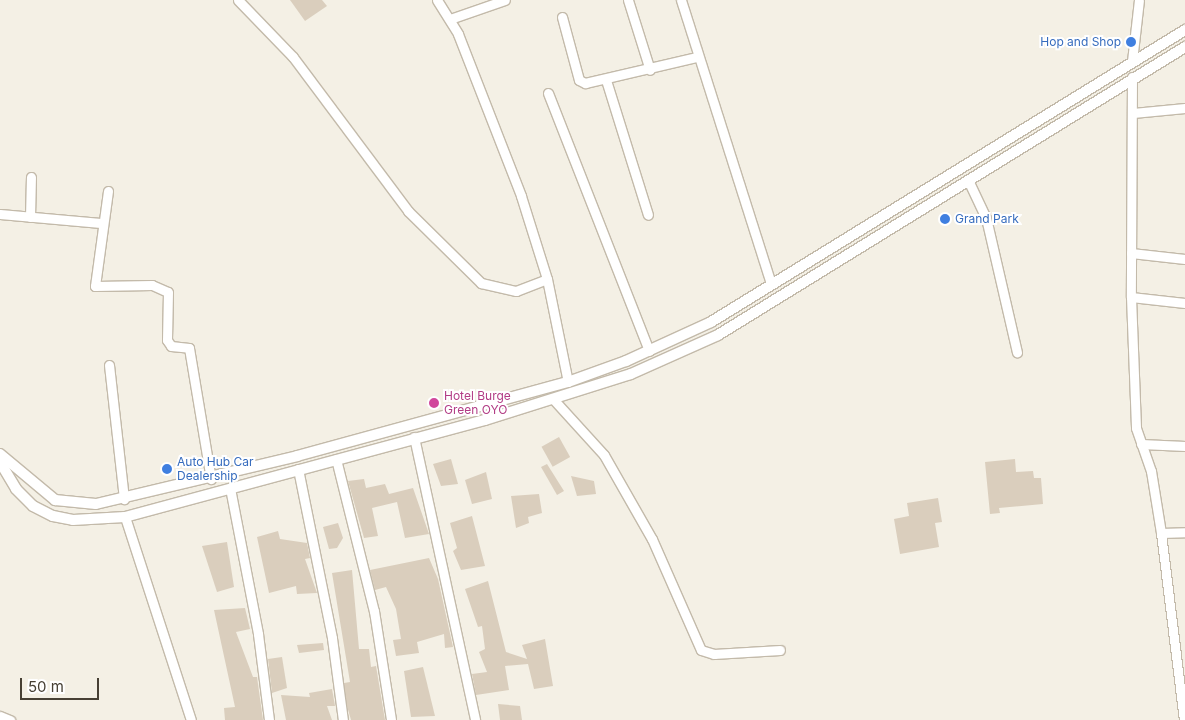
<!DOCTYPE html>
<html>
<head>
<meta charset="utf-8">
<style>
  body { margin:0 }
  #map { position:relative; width:1185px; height:720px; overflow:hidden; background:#f4f0e5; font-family:Inter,sans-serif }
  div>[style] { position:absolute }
  .building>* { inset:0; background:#dacebd; transform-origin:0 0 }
  .roads { filter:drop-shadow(1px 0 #c3baaa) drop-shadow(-1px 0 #c3baaa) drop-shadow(0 1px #c3baaa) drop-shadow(0 -1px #c3baaa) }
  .minor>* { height:9px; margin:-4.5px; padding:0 4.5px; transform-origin:4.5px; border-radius:4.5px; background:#fff }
  .tertiary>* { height:10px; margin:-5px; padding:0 5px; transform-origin:5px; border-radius:5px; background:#fff }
  .dots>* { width:14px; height:14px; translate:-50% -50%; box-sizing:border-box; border:2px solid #fff; border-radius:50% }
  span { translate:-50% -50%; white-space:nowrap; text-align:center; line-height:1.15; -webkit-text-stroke:4px #fff; paint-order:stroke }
  .shop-label { font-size:12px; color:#366cbe }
  .right { translate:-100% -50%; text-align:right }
  .left { translate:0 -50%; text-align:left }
  .hotel-label { font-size:12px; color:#b23c85 }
  .scale { position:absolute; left:20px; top:678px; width:79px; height:22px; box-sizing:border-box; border:2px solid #474034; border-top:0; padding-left:6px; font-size:15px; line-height:18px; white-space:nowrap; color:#474034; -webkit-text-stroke:4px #fff; paint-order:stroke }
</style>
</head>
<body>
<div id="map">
  <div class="building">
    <div style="clip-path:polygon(290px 0,322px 0,327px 6px,305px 21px)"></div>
    <div style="left:559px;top:437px;width:23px;height:20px;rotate:61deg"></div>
    <div style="clip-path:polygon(451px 459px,458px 484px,441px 486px,433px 464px)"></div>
    <div style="clip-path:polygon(1015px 459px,1016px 472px,1033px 471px,1034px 478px,1041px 478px,1043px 504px,999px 508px,1000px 513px,990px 514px,985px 462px)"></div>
    <div style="clip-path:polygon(547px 464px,564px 491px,557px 495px,541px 467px)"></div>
    <div style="clip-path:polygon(486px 472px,492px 499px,472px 504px,465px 480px)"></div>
    <div style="clip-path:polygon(571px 476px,594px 481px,596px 494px,577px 496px)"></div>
    <div style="clip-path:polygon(364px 479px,366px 488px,385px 484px,389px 494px,413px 488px,429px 534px,405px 538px,397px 502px,372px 508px,378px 536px,364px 538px,348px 481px)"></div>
    <div style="clip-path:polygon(539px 494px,542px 513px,528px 517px,529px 523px,516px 528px,511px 496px)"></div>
    <div style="clip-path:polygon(938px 498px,942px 522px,935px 523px,939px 547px,900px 554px,894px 519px,909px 516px,907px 503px)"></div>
    <div style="clip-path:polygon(472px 516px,485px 566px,461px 570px,453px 551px,457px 548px,450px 523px)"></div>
    <div style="clip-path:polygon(338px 523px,343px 538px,337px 548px,329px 549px,323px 527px)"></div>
    <div style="clip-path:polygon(278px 531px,280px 539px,307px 543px,310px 558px,305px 559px,317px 593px,297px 594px,296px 586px,269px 593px,257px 537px)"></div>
    <div style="clip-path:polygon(227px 542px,234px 587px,217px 592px,202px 546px)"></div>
    <div style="clip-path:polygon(429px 558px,438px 579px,453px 647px,445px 648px,444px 634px,417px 642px,419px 653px,396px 656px,393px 640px,401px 639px,396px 609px,386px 587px,375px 590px,370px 570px)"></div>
    <div style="clip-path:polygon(352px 570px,359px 649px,369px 649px,371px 667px,376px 666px,385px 720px,351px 720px,347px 706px,344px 683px,350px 682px,332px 573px)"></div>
    <div style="clip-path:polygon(488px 581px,506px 652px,527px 659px,522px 645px,545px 639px,553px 686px,534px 689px,528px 664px,505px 666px,509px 690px,476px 695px,472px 674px,487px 672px,479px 652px,485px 649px,482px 626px,478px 627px,465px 589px)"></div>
    <div style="clip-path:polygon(245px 608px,250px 629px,236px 632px,253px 677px,257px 677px,263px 720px,225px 720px,224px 708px,235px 707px,214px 610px)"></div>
    <div style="clip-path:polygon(323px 643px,324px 650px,299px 653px,297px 645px)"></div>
    <div style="clip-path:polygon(282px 657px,287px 688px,272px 693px,268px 659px)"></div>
    <div style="clip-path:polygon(423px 667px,435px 716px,411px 717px,404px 671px)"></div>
    <div style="clip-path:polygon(332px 689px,335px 706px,327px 706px,332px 720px,286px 720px,281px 695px,310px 697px,309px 693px)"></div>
    <div style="clip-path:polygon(498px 704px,520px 706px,522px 720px,500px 720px)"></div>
  </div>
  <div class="roads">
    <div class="minor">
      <div style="left:238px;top:0;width:79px;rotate:46deg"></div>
      <div style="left:293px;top:57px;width:192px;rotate:53.2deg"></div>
      <div style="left:408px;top:211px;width:103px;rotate:44.6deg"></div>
      <div style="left:481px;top:283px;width:36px;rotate:13deg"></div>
      <div style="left:516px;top:291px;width:33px;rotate:-21deg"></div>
      <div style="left:437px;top:0;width:40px;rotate:58deg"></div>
      <div style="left:458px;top:34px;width:174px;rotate:68.7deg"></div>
      <div style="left:521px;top:196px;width:87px;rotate:72.6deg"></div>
      <div style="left:547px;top:279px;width:105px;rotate:78.5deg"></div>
      <div style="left:628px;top:0;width:73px;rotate:72.6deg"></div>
      <div style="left:681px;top:0;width:298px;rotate:72.4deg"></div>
      <div style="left:562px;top:17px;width:65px;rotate:74.9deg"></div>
      <div style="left:579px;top:80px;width:7px;rotate:27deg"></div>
      <div style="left:585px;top:83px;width:115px;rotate:-13.1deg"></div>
      <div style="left:450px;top:19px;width:58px;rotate:-19.1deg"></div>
      <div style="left:1132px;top:61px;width:61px;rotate:-83.5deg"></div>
      <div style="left:1132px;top:77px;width:220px;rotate:90.3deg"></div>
      <div style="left:1131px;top:297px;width:131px;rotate:87.8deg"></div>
      <div style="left:1136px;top:428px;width:46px;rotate:70.8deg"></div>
      <div style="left:1151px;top:471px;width:63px;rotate:80.8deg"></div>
      <div style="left:1161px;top:533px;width:188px;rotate:83deg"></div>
      <div style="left:606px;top:80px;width:141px;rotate:72.7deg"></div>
      <div style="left:548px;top:93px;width:277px;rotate:68.6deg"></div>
      <div style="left:1133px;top:113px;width:52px;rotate:-5.5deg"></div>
      <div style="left:968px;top:180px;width:42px;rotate:64.7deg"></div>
      <div style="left:986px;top:218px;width:138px;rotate:77deg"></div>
      <div style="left:108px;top:191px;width:96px;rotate:97.8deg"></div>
      <div style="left:95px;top:286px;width:57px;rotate:-1deg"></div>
      <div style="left:152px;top:285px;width:17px;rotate:24deg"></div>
      <div style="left:168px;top:292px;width:48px;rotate:91.2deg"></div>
      <div style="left:167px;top:340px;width:7px;rotate:56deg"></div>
      <div style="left:171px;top:346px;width:18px;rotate:6deg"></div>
      <div style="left:189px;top:348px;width:133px;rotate:80.5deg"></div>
      <div style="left:0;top:214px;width:101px;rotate:5.1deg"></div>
      <div style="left:30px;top:217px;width:40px;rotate:-88.6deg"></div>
      <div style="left:1131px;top:253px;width:54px;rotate:6.3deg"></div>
      <div style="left:1131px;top:297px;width:54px;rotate:6.3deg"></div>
      <div style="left:109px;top:365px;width:135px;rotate:83.6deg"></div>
      <div style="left:554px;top:400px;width:74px;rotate:47.7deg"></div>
      <div style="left:604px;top:455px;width:97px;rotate:60.3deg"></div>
      <div style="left:652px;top:539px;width:121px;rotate:66.2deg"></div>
      <div style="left:701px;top:650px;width:14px;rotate:17deg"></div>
      <div style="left:714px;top:654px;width:66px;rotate:-3.5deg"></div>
      <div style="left:414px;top:437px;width:289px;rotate:77.8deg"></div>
      <div style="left:1141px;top:444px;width:44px;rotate:2.6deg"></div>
      <div style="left:336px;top:459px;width:157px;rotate:76deg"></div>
      <div style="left:374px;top:611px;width:110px;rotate:81.1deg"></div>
      <div style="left:298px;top:469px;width:172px;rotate:78.6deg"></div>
      <div style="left:332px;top:638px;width:83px;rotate:82.4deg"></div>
      <div style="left:230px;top:488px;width:149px;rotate:79.1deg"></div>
      <div style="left:258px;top:634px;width:87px;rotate:82.7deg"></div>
      <div style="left:125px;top:517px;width:213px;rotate:72deg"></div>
      <div style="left:1161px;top:533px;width:24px;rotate:-2deg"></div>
      <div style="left:0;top:716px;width:11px;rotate:22deg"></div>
    </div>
    <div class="tertiary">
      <div style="left:0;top:454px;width:72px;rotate:39.9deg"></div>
      <div style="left:55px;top:500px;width:41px;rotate:5.6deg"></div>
      <div style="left:96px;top:504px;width:207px;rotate:-13.4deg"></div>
      <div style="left:297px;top:456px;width:281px;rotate:-15.3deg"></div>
      <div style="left:568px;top:382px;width:62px;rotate:-19.9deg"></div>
      <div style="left:626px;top:361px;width:94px;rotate:-24.6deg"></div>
      <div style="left:711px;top:322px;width:557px;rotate:-31.63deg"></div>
      <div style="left:0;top:462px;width:31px;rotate:59deg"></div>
      <div style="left:16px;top:489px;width:24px;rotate:45deg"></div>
      <div style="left:33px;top:506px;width:22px;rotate:27deg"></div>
      <div style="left:53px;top:516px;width:20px;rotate:11deg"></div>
      <div style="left:73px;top:520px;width:52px;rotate:-3.3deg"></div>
      <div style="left:125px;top:517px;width:373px;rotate:-15.1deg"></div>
      <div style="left:485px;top:420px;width:153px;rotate:-17.5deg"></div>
      <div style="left:631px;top:374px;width:95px;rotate:-24.1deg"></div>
      <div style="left:718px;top:335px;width:549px;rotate:-31.66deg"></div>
    </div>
  </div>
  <div class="dots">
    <div style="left:1131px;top:42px;background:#3f7fe0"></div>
    <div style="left:945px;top:219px;background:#3f7fe0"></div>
    <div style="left:434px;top:403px;background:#d1479c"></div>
    <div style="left:167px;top:469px;background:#3f7fe0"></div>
  </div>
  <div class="shop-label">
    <span class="right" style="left:1121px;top:42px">Hop and Shop</span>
    <span class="left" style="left:955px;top:219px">Grand Park</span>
    <span class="left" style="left:177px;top:469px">Auto Hub Car<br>Dealership</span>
  </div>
  <div class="hotel-label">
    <span class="left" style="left:444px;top:403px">Hotel Burge<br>Green OYO</span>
  </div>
  <div class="scale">50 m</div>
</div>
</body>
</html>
